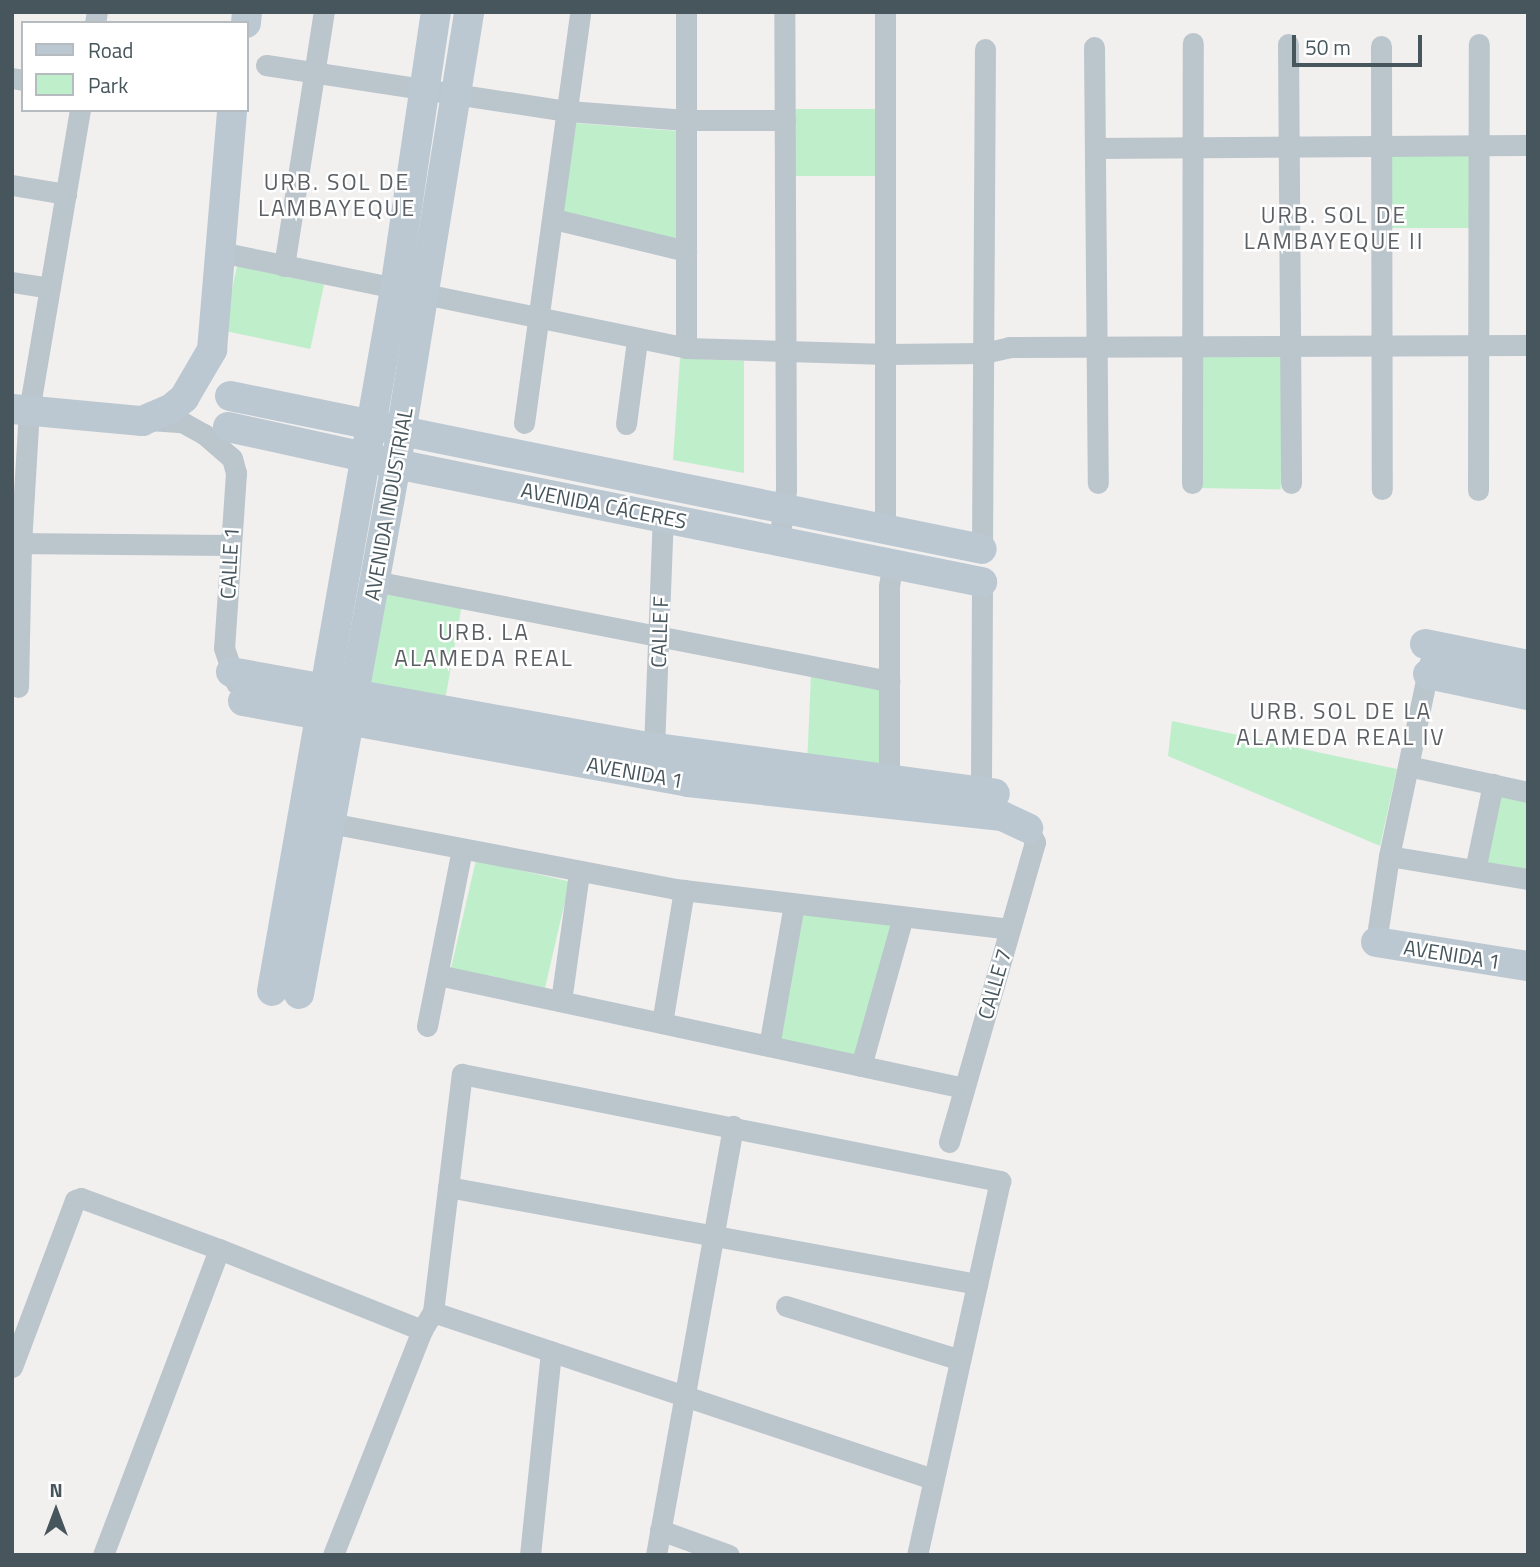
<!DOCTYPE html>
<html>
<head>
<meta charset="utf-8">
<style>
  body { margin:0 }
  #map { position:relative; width:1540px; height:1567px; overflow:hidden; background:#f2efef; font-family:"Titillium Web",sans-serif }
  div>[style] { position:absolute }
  .green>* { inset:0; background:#bfeecb; transform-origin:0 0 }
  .street>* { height:21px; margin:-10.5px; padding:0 10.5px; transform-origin:10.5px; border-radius:10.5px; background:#bbc5cc }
  .secondary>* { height:30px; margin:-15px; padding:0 15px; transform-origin:15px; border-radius:15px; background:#bbc8d1 }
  span { translate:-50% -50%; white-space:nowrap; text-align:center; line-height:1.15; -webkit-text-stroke:5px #fff; paint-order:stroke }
  .street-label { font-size:21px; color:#47555c }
  .neighbourhood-label { font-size:23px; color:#5c6064; letter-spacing:2px }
  .frame { position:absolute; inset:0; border:14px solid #47555c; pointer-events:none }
  .legend { position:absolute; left:21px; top:21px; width:228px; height:91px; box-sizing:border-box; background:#fff; border:2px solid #b5bbbe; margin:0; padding:9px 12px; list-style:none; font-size:21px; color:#47555c }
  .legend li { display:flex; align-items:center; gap:14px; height:35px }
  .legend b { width:35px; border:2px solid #b5bbbe }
  .north { position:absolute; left:21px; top:1476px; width:70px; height:70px; -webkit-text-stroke:5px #fff; paint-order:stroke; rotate:0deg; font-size:19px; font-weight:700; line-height:28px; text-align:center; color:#47555c }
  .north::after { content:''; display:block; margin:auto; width:24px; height:32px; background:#47555c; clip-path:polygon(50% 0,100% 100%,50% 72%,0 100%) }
  .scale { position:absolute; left:1292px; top:35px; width:130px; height:32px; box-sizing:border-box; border:4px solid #47555c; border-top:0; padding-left:9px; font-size:21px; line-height:24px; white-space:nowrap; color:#47555c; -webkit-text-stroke:5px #fff; paint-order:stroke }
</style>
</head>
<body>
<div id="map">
  <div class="green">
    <div style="left:795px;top:109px;width:82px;height:67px"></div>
    <div style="clip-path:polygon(575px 123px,678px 131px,679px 241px,562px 214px)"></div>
    <div style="left:1389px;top:151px;width:82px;height:77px"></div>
    <div style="left:237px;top:266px;width:89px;height:66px;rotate:12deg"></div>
    <div style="left:1198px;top:355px;width:85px;height:133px;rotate:1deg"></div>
    <div style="clip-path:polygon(680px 358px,744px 361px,744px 473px,673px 460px)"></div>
    <div style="left:378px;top:591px;width:85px;height:97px;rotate:10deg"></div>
    <div style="clip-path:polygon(811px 674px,882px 688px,881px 774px,807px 766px)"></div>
    <div style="clip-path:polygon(1172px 721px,1397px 769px,1380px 846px,1168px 756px)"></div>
    <div style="clip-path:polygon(1497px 790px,1528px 796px,1528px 874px,1480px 866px)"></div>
    <div style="left:476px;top:860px;width:96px;height:113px;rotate:13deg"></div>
    <div style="clip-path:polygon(800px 910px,893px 921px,855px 1056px,778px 1040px)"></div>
  </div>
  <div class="street">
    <div style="left:686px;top:12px;width:336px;rotate:90deg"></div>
    <div style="left:95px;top:23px;width:11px;rotate:-80deg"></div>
    <div style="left:1288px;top:44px;width:439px;rotate:89.6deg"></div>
    <div style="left:1381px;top:46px;width:443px;rotate:89.9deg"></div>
    <div style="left:1094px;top:47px;width:436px;rotate:89.5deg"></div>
    <div style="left:266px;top:65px;width:305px;rotate:8.7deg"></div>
    <div style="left:568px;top:111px;width:118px;rotate:4.4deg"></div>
    <div style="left:686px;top:120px;width:99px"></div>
    <div style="left:12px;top:78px;width:11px;rotate:10deg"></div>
    <div style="left:1095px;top:148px;width:433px;rotate:-0.4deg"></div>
    <div style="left:12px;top:185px;width:55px;rotate:9.5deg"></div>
    <div style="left:554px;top:219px;width:136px;rotate:13.6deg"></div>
    <div style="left:220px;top:252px;width:476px;rotate:11.6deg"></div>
    <div style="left:686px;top:348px;width:201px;rotate:1.7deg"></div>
    <div style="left:887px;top:354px;width:97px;rotate:-0.6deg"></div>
    <div style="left:984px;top:353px;width:26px;rotate:-13deg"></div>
    <div style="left:1009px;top:347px;width:519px;rotate:-0.22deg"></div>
    <div style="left:284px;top:266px;width:257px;rotate:-81.1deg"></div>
    <div style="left:12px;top:282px;width:38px;rotate:9deg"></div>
    <div style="left:150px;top:420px;width:32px;rotate:4deg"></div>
    <div style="left:182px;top:422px;width:25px;rotate:29deg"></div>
    <div style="left:204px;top:434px;width:37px;rotate:41deg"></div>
    <div style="left:232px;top:458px;width:16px;rotate:75deg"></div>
    <div style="left:236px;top:473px;width:175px;rotate:93.9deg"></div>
    <div style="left:224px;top:648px;width:37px;rotate:71deg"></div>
    <div style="left:524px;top:423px;width:415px;rotate:-82.2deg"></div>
    <div style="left:626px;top:424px;width:85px;rotate:-82.5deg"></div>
    <div style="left:1192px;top:483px;width:440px;rotate:-89.9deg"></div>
    <div style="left:1478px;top:490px;width:446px;rotate:-89.9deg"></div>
    <div style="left:885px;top:530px;width:518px;rotate:-90deg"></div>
    <div style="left:779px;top:541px;width:51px;rotate:-82.2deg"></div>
    <div style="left:786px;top:490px;width:478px;rotate:-90.2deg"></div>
    <div style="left:12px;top:543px;width:217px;rotate:0.5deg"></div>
    <div style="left:982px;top:549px;width:500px;rotate:-89.66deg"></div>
    <div style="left:374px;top:581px;width:525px;rotate:10.99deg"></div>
    <div style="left:18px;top:687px;width:143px;rotate:-88.8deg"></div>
    <div style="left:21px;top:544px;width:133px;rotate:-86.6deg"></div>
    <div style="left:29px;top:411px;width:305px;rotate:-80.4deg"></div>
    <div style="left:654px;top:748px;width:231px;rotate:-87.8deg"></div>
    <div style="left:1408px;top:766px;width:123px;rotate:12.2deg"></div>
    <div style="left:889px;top:770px;width:184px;rotate:-90deg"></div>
    <div style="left:889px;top:586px;width:24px;rotate:-81deg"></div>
    <div style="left:981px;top:780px;width:198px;rotate:-89.7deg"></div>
    <div style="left:330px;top:823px;width:351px;rotate:10.8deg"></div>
    <div style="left:675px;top:889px;width:337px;rotate:6.8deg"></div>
    <div style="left:1389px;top:856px;width:141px;rotate:9.4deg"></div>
    <div style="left:1475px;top:870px;width:88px;rotate:-78.2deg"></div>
    <div style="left:1376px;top:942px;width:87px;rotate:-81.4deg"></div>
    <div style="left:1389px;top:856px;width:198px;rotate:-78.1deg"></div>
    <div style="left:438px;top:975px;width:538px;rotate:12.12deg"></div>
    <div style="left:561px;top:1001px;width:129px;rotate:-82deg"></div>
    <div style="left:662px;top:1023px;width:135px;rotate:-80.6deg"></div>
    <div style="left:427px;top:1026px;width:179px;rotate:-78.8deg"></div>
    <div style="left:769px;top:1046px;width:144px;rotate:-80deg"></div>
    <div style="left:861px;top:1066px;width:155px;rotate:-74.3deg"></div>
    <div style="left:949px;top:1142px;width:312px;rotate:-74deg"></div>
    <div style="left:1035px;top:842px;width:16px;rotate:-117deg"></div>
    <div style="left:448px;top:1187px;width:538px;rotate:10.39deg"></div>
    <div style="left:786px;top:1306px;width:182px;rotate:17.2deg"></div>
    <div style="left:433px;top:1312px;width:527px;rotate:18.47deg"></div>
    <div style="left:12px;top:1367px;width:178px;rotate:-69.3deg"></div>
    <div style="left:75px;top:1200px;width:6px;rotate:-18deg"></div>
    <div style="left:81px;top:1198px;width:147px;rotate:20.3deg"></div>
    <div style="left:219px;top:1249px;width:219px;rotate:21.8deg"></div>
    <div style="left:660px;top:1530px;width:73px;rotate:19.9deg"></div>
    <div style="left:103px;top:1555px;width:327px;rotate:-69.2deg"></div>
    <div style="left:333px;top:1555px;width:242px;rotate:-68.4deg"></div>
    <div style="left:422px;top:1330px;width:21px;rotate:-59deg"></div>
    <div style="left:433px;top:1312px;width:240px;rotate:-83.1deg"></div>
    <div style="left:462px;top:1074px;width:549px;rotate:11.25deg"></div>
    <div style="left:1000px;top:1181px;width:383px;rotate:102.5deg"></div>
    <div style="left:530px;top:1555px;width:205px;rotate:-84.1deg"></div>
    <div style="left:656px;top:1555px;width:436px;rotate:-79.8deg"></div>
  </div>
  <div class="secondary">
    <div style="left:246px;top:23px;width:11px;rotate:-85deg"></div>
    <div style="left:230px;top:396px;width:767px;rotate:11.5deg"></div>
    <div style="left:12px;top:409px;width:131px;rotate:5.3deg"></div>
    <div style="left:142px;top:421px;width:33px;rotate:-23deg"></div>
    <div style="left:172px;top:408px;width:16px;rotate:-40deg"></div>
    <div style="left:184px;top:398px;width:56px;rotate:-59.7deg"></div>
    <div style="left:212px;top:350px;width:241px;rotate:-85.2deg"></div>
    <div style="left:228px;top:427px;width:172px;rotate:12.4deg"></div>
    <div style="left:396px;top:464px;width:598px;rotate:11.39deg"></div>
    <div style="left:1425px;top:644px;width:105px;rotate:11.5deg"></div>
    <div style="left:231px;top:672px;width:418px;rotate:10.2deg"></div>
    <div style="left:642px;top:746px;width:356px;rotate:7.7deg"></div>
    <div style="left:1428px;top:674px;width:102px;rotate:11.9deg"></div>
    <div style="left:243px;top:701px;width:452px;rotate:10.3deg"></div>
    <div style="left:688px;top:782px;width:316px;rotate:6.2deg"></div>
    <div style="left:1002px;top:816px;width:29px;rotate:25deg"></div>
    <div style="left:1376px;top:942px;width:154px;rotate:9deg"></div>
    <div style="left:272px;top:991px;width:713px;rotate:-80.06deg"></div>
    <div style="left:395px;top:289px;width:280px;rotate:-81.6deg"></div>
    <div style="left:299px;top:994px;width:539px;rotate:-79.63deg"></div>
    <div style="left:396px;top:464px;width:458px;rotate:-80.8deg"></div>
  </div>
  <div class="street-label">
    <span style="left:388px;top:504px;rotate:-80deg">AVENIDA INDUSTRIAL</span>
    <span style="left:604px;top:505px;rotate:11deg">AVENIDA CÁCERES</span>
    <span style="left:229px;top:563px;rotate:-87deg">CALLE 1</span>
    <span style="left:659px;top:632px;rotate:-88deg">CALLE F</span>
    <span style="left:635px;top:772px;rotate:10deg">AVENIDA 1</span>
    <span style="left:1452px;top:954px;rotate:9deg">AVENIDA 1</span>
    <span style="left:994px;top:984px;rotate:-74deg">CALLE 7</span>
  </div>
  <div class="neighbourhood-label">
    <span style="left:337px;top:195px">URB. SOL DE<br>LAMBAYEQUE</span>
    <span style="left:1334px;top:228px">URB. SOL DE<br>LAMBAYEQUE II</span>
    <span style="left:484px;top:645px">URB. LA<br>ALAMEDA REAL</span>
    <span style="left:1341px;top:724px">URB. SOL DE LA<br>ALAMEDA REAL IV</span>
  </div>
  <div class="frame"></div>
  <ul class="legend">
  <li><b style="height:9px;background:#bbc8d1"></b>Road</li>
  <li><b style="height:19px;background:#bfeecb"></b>Park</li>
  </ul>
  <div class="north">N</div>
  <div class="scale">50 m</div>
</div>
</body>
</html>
